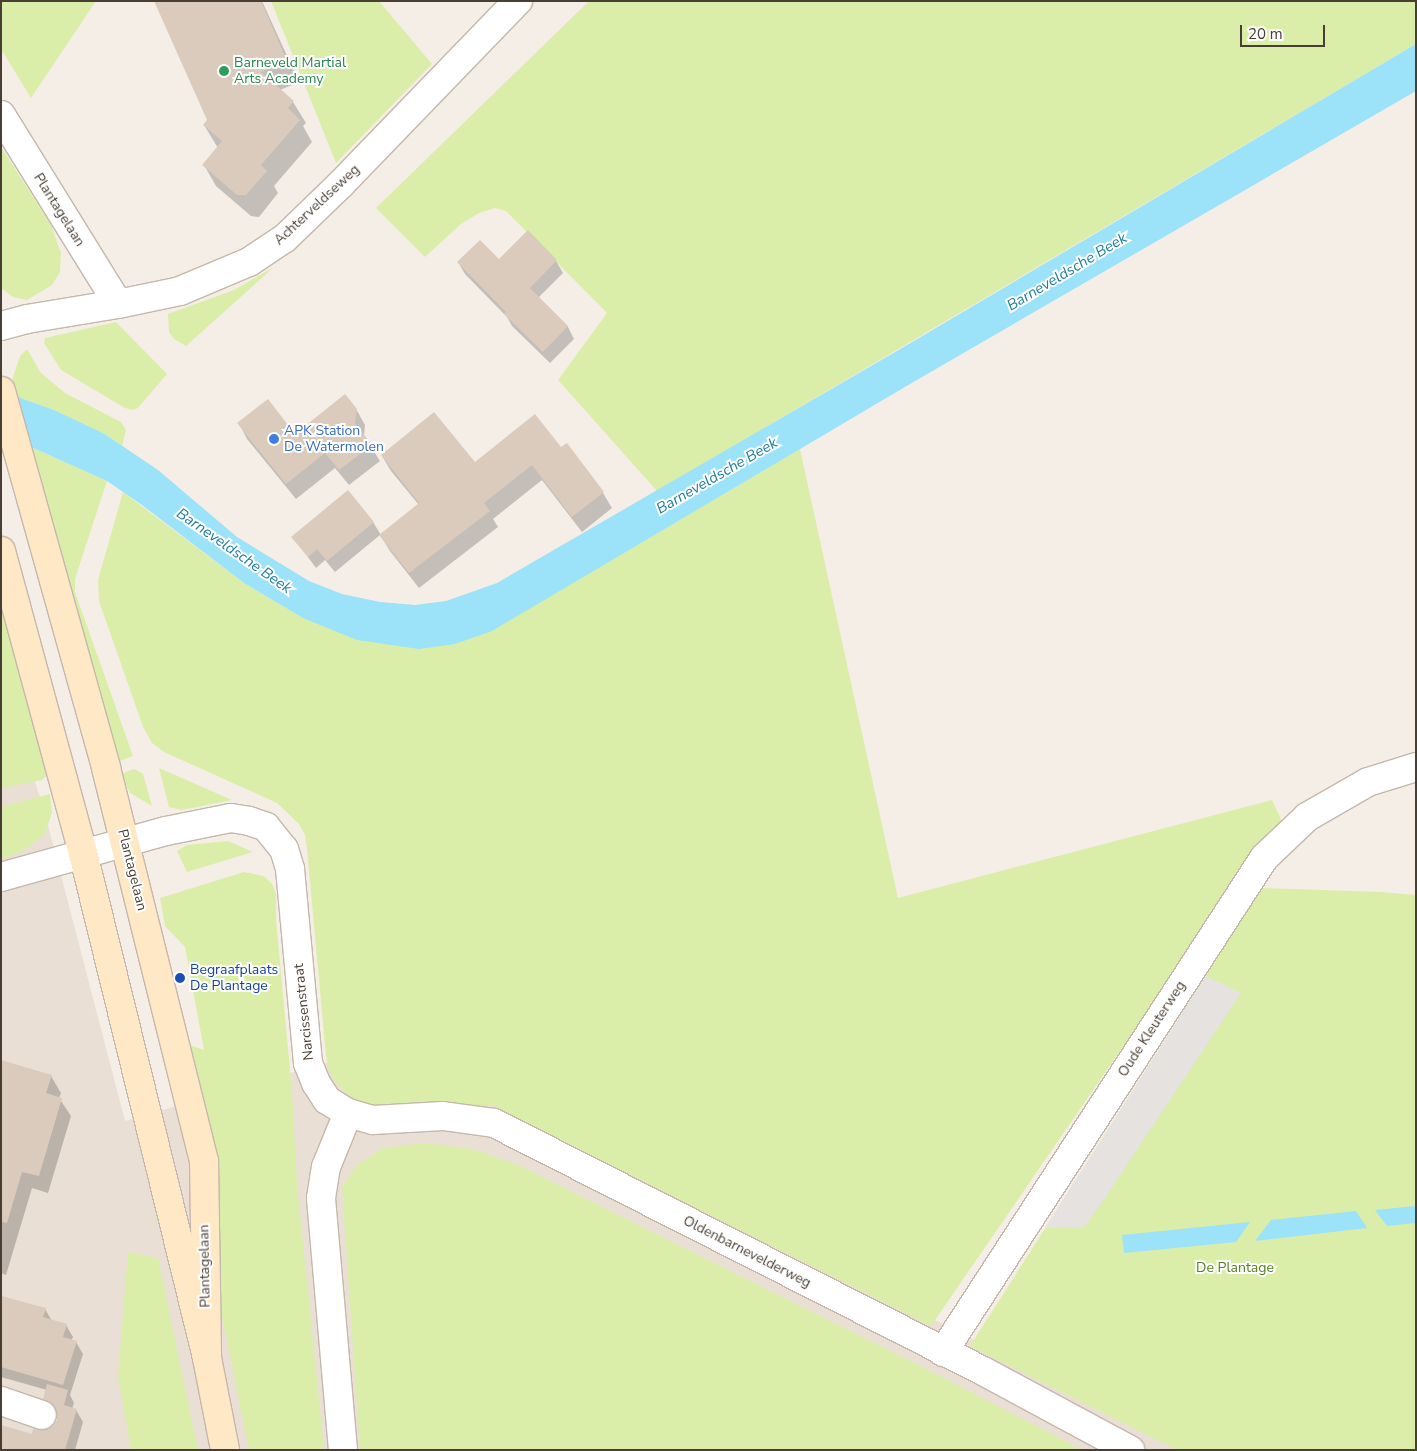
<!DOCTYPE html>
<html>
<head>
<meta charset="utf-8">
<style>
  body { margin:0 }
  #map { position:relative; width:1417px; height:1451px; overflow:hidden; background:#f5eee6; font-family:"Nunito Sans",sans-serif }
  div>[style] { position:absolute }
  .residential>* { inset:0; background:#eadfd4 }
  .green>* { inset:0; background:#daeeaa }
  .parking>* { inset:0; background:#e6e2df }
  .water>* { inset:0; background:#9ce2f9 }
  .shadow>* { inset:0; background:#0003 }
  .building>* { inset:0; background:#dbcbbd }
  .roads { filter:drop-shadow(1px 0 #c5b7ab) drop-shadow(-1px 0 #c5b7ab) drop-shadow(0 1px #c5b7ab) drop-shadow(0 -1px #c5b7ab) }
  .minor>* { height:28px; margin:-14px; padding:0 14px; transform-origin:14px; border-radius:14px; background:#fff }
  .tertiary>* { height:28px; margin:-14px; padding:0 14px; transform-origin:14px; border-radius:14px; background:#fff }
  .secondary>* { height:28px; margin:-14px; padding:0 14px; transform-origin:14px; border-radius:14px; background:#ffe8c6 }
  .dots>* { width:14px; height:14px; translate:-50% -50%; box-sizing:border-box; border:2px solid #fff; border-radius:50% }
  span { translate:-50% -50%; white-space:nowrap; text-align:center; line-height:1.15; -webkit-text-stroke:4px #fff; paint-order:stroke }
  .leisure-label { font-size:14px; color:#27864d }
  .left { translate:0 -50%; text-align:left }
  .street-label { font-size:14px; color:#493e34 }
  .shop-label { font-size:14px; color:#366cbe }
  .transit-label { font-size:14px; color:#164399 }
  .park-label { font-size:14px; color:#558220 }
  .water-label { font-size:15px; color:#1d7d9f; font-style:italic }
  .frame { position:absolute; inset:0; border:2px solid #493e34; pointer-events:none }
  .scale { position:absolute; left:1240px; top:25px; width:85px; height:22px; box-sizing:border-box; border:2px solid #493e34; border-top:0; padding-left:6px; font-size:15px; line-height:18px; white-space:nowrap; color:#493e34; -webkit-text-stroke:4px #fff; paint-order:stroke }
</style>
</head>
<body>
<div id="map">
  <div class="residential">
    <div style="clip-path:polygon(1px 676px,44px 810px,125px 1121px,394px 1043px,1189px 1450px,1px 1450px)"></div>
  </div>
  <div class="green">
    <div style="clip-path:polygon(1px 1px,96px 1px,31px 98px,1px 49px)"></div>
    <div style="clip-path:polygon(271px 1px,379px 1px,432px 64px,336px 163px)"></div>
    <div style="clip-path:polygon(589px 1px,1416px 1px,1416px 44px,657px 491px,558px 380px,607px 313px,506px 211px,495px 208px,479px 213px,461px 224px,425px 257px,376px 208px)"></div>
    <div style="clip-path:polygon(1px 147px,51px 225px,61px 253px,60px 272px,52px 285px,27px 300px,13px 297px,1px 288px)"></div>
    <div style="clip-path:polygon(274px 267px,186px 346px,174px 339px,169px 332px,168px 314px,234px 290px)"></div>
    <div style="clip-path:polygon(116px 322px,167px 374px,138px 408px,133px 410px,125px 408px,61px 370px,44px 343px,45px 338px)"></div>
    <div style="clip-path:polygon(27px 349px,41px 373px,65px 393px,121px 422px,126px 430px,122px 446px,103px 433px,54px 410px,15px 396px,12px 387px,13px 377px,20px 356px)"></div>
    <div style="clip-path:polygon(29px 446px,107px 481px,75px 579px,75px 592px,133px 756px,115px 763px)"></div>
    <div style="clip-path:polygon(800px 449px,898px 898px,1272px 800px,1282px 821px,1253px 848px,1166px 984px,931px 1326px,494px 1106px,378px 1106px,364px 1103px,349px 1095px,335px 1082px,329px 1070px,326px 1056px,307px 849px,305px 835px,299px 824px,277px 803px,164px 752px,152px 743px,143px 727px,99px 601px,98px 580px,123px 492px,244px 583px,303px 618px,492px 630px)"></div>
    <div style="clip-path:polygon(1px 585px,48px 774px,42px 780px,1px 788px)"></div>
    <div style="clip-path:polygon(159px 768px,232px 800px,182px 810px,169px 807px)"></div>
    <div style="clip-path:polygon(134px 769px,143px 774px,152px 806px,130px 793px,121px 774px)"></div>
    <div style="clip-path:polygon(50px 794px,52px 813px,44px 835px,23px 851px,1px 859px,1px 807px)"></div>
    <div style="clip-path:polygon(228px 841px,253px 852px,187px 872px,177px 851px,187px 845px)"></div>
    <div style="clip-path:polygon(244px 872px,264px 876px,272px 884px,276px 893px,276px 919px,292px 1091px,297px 1184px,324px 1450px,249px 1450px,221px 1310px,215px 1251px,187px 1044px,204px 1050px,185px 947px,165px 926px,160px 898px)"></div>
    <div style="clip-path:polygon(1262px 888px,1381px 892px,1416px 895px,1416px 1450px,1177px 1450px,970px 1346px)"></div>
    <div style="clip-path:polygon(425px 1143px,473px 1149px,518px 1165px,942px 1377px,1082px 1450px,360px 1450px,342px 1187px,357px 1165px,383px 1148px)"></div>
    <div style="clip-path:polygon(128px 1252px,158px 1258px,198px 1450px,131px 1450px,118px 1376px)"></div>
  </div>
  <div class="parking">
    <div style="clip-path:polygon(1206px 976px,1241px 993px,1103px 1201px,1084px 1227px,1045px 1228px)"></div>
  </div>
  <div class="water">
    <div style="clip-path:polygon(1416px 44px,1416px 91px,910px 384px,492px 631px,455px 644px,419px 649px,357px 640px,303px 618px,244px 583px,142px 505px,107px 481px,29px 446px,15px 396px,54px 410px,103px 433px,158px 470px,237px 537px,309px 581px,342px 594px,380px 602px,415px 605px,446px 601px,497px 583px,902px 348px)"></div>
    <div style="clip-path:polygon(1416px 1206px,1416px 1223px,1387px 1226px,1375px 1210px)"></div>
    <div style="clip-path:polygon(1356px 1211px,1367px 1228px,1255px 1241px,1271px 1220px)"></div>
    <div style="clip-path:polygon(1250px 1222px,1236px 1242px,1124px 1253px,1122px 1235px)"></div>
  </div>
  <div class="shadow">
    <div style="clip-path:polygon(155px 1px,262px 1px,299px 82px,280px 90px,293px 102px,306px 123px,303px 126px,312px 142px,274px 186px,278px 193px,259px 217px,251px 216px,216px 186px,204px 165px,218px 148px,204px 125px,209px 120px)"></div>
    <div style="clip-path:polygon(528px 232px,556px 261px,563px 273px,538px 298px,568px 327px,574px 339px,550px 363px,512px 326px,507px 317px,465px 274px,458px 262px,499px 261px)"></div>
    <div style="clip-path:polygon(356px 409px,365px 425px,364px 436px,380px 461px,349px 485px,335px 468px,296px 499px,247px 439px,239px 423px,295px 435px)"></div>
    <div style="clip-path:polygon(566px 444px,603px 493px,612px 508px,582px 532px,542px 480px,493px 519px,498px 527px,419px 588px,390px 551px,380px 535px,335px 572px,325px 560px,316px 568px,293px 537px,373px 522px,381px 535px,419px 505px,391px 471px,382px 456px,474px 463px,561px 449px)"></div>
    <div style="clip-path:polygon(1px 1061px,51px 1076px,61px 1093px,59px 1098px,71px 1116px,48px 1193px,32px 1188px,6px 1275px,1px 1273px)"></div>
    <div style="clip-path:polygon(1px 1296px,45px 1309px,52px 1321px,66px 1325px,73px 1337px,71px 1341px,76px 1342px,83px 1354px,70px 1395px,74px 1403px,72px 1409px,76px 1410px,83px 1422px,75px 1450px,1px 1450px,53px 1428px,58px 1420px,58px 1415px,51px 1410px,44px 1399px,47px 1390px,1px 1377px)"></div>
  </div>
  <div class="building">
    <div style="clip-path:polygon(154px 1px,261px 1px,287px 61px,261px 72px,294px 101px,288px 108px,300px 120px,261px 165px,267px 171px,246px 195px,237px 195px,202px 165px,222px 141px,203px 125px,207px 120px)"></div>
    <div style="clip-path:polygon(528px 230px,557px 260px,530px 288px,568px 326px,543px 352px,504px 314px,506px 312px,457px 262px,480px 240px,499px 259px)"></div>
    <div style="clip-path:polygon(345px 394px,357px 409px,355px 423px,372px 445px,339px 470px,325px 453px,286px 484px,237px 423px,268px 399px,295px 434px)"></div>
    <div style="clip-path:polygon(434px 412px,475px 462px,535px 414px,561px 447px,567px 443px,604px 492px,572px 517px,532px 465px,484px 503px,490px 511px,409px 573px,379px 535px,419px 503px,381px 455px)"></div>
    <div style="clip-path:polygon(348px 490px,374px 522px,327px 561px,317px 549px,308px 557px,291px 537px)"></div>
    <div style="clip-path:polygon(1px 1060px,52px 1075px,46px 1093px,62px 1098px,39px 1176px,22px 1172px,7px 1223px,1px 1222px)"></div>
    <div style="clip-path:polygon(1px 1296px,46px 1308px,43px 1317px,67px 1324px,63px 1337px,77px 1341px,63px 1385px,1px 1367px)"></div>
    <div style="clip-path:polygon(47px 1384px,68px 1390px,64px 1405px,77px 1409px,65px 1450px,1px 1450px,1px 1425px,32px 1434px,33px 1429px,45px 1430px,53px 1426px,57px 1420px,57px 1412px,53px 1404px,43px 1399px)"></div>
  </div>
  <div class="roads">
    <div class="minor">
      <div style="left:1px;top:115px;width:222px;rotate:58.2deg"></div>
      <div style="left:1px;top:877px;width:171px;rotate:-15.6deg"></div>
      <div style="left:166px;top:831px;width:66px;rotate:-11.3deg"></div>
      <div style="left:231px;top:818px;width:18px;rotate:9deg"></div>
      <div style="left:249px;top:821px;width:18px;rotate:19deg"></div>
      <div style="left:266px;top:827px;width:28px;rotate:51deg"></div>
      <div style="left:284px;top:849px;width:21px;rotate:73deg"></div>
      <div style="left:290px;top:869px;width:195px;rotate:84.7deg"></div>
      <div style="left:308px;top:1063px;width:22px;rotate:68deg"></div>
      <div style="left:316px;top:1083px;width:20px;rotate:57deg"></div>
      <div style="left:327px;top:1100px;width:25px;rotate:32deg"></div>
      <div style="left:348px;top:1113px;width:26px;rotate:16deg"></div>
      <div style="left:373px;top:1120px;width:70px;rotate:-3.3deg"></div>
      <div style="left:443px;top:1116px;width:51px;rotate:7.8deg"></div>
      <div style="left:494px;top:1123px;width:551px;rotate:26.89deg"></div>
      <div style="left:985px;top:1372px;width:165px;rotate:28.3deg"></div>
      <div style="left:943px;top:1352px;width:589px;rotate:-56.98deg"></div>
      <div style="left:1264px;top:858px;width:59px;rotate:-43.6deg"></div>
      <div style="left:1307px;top:817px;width:70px;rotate:-29.8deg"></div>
      <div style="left:1368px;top:782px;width:50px;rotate:-17.4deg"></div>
      <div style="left:1px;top:1401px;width:43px;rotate:18.9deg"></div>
      <div style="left:343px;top:1450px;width:253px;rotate:-95deg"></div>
      <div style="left:321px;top:1198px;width:31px;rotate:-81deg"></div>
      <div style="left:326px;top:1167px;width:58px;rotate:-67.8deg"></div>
    </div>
    <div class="tertiary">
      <div style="left:1px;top:326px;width:27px;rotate:-15deg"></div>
      <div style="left:27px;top:319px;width:92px;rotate:-9.4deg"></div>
      <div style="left:118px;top:304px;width:63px;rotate:-11.8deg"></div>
      <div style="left:180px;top:291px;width:75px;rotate:-22.8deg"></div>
      <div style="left:249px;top:262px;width:43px;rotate:-33.7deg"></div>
      <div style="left:285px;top:238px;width:78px;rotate:-44deg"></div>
      <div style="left:341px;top:184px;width:255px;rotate:-46deg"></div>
    </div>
    <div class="secondary">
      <div style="left:1px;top:391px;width:391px;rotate:74.4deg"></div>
      <div style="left:106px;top:768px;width:405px;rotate:76deg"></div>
      <div style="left:204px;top:1161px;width:197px;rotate:89.1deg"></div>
      <div style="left:1px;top:551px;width:313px;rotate:74.8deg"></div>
      <div style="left:83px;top:853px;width:520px;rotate:76.2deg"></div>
      <div style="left:207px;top:1358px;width:94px;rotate:78.9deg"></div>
    </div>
  </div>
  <div class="dots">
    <div style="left:224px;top:71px;background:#2e9e5b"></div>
    <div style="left:274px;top:439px;background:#3f7fe0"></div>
    <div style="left:180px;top:978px;background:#1a4fb4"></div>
  </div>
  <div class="leisure-label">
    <span class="left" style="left:234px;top:71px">Barneveld Martial<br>Arts Academy</span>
  </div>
  <div class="street-label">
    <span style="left:317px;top:205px;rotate:-43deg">Achterveldseweg</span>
    <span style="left:59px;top:210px;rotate:58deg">Plantagelaan</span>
    <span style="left:132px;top:870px;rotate:76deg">Plantagelaan</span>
    <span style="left:304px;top:1012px;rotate:-96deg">Narcissenstraat</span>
    <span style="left:1152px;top:1029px;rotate:-57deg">Oude Kleuterweg</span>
    <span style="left:747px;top:1252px;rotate:27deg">Oldenbarnevelderweg</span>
    <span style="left:205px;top:1266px;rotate:-91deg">Plantagelaan</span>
  </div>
  <div class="shop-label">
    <span class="left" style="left:284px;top:439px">APK Station<br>De Watermolen</span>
  </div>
  <div class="transit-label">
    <span class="left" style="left:190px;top:978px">Begraafplaats<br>De Plantage</span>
  </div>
  <div class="park-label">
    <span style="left:1235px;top:1268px">De Plantage</span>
  </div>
  <div class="water-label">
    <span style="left:1067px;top:272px;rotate:-31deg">Barneveldsche Beek</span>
    <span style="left:717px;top:476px;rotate:-30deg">Barneveldsche Beek</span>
    <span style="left:234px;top:551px;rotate:35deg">Barneveldsche Beek</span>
  </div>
  <div class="frame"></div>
  <div class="scale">20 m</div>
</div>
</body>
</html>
